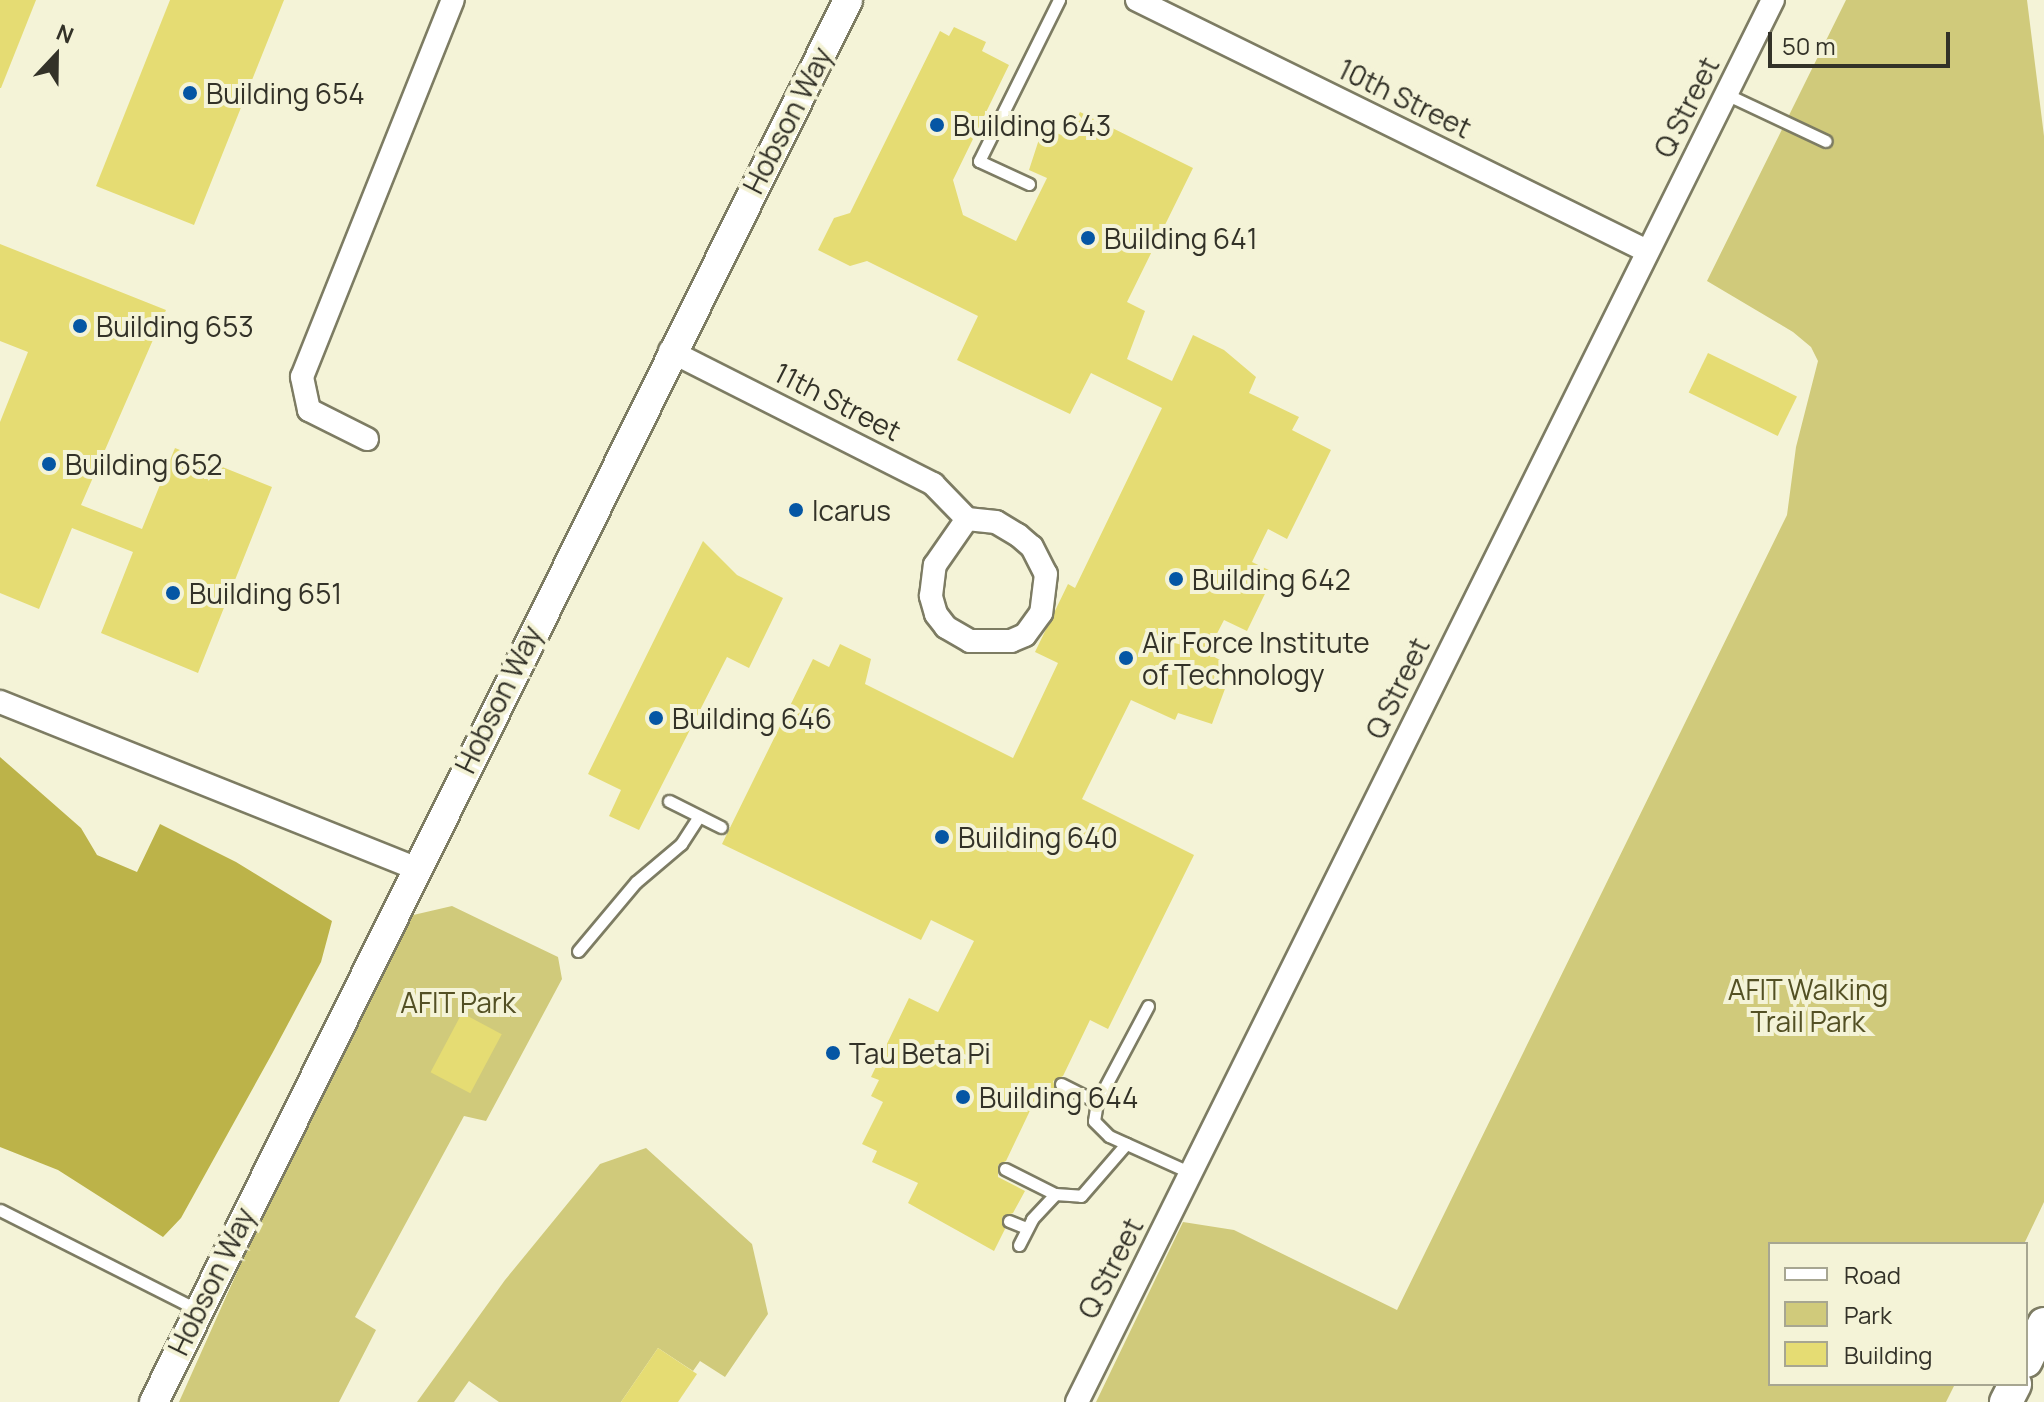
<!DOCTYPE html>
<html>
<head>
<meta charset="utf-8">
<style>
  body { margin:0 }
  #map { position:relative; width:2044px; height:1402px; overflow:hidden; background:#f4f3d7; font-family:Manrope,sans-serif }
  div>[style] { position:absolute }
  .green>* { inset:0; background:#d0ca7b }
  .forest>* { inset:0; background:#bcb349 }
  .building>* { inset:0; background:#e5dc73; transform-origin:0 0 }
  .roads { filter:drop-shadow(2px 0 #7d7c63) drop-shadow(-2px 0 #7d7c63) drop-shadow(0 2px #7d7c63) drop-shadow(0 -2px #7d7c63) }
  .service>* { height:11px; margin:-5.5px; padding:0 5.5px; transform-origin:5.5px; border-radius:5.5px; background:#fff }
  .minor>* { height:22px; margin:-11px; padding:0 11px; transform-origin:11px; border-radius:11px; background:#fff }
  .tertiary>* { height:28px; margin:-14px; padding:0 14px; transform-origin:14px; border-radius:14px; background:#fff }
  .secondary>* { height:32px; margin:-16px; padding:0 16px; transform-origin:16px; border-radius:16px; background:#fff }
  .dots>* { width:22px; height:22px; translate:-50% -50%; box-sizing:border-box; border:4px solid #f4f3d7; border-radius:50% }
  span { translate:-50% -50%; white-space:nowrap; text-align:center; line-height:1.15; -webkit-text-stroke:8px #f4f3d7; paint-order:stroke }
  .poi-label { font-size:28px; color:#333228 }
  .left { translate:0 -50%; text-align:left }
  .street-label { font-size:28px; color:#333228 }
  .park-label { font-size:28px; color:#535024 }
  .legend { position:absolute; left:1768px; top:1242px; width:260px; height:144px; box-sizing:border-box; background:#f4f3d7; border:2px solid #a7a691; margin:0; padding:10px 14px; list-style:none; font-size:24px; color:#333228 }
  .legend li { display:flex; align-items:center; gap:16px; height:40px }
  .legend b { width:40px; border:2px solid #a7a691 }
  .north { position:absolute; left:16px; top:16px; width:80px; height:80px; -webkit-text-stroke:6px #f4f3d7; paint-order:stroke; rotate:22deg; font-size:22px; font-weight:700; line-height:32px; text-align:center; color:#333228 }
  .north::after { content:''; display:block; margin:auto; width:28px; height:36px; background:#333228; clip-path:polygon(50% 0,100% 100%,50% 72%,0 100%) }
  .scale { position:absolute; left:1768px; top:32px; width:182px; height:36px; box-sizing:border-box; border:4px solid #333228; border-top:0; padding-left:10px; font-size:24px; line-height:28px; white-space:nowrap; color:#333228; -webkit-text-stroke:6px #f4f3d7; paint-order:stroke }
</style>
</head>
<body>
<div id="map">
  <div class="green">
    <div style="clip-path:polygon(1846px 0,2027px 0,2044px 136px,2044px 1202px,2024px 1244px,1770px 1244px,1770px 1384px,1955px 1384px,1946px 1402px,1096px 1402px,1183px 1222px,1234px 1230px,1397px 1310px,1787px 515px,1796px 447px,1818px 361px,1811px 347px,1793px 332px,1707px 281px)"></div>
    <div style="clip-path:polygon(452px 906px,558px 957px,562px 979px,486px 1121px,464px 1116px,355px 1317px,376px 1330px,339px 1402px,179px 1402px,310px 1109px,409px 916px)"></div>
    <div style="clip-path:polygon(646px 1148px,752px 1244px,768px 1314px,725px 1377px,700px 1361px,693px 1371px,658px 1348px,621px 1402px,499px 1402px,469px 1381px,454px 1402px,417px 1402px,505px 1280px,600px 1164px)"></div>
  </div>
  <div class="forest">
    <div style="clip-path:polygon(0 757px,81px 828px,97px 855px,137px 872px,160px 824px,236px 862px,332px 921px,321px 962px,273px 1052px,181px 1218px,163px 1237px,58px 1170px,0 1147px)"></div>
  </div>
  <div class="building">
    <div style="clip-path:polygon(0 0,36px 0,1px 88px,0 88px)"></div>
    <div style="clip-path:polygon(170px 0,284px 0,194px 225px,96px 186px)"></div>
    <div style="clip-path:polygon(954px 27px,986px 42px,982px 51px,1009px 65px,953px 180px,963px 215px,1016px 241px,1047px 178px,1029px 170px,1043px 127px,1068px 138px,1080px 112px,1193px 168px,1127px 302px,1145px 311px,1127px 359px,1172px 381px,1193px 335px,1224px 350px,1256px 377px,1249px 393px,1299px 417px,1292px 430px,1331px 450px,1287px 539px,1268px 529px,1252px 562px,1275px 573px,1247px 631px,1224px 620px,1207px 653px,1233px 667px,1212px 724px,1178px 713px,1175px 720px,1131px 700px,1082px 799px,1194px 855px,1108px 1029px,1090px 1020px,1063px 1076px,1053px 1081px,1056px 1090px,1049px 1104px,1036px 1098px,1006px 1161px,998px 1165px,998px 1177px,1025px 1191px,1013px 1213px,1002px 1217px,1005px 1229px,994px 1251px,908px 1203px,918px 1183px,872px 1162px,877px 1151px,862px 1144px,883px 1102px,871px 1096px,879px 1080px,871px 1077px,909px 998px,938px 1012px,974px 941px,931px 920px,921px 940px,722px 844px,813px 659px,829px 667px,840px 644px,871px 659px,865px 684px,1013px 758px,1058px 663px,1035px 652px,1068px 584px,1075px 588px,1162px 408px,1091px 373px,1070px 414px,957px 360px,978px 316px,867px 261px,850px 266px,818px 250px,834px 218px,850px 213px,940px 31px,949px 36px)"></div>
    <div style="clip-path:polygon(0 244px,166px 310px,81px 505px,142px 529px,175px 448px,272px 487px,198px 673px,101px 633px,133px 552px,72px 528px,39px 609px,0 593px,0 422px,28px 352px,0 341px)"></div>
    <div style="left:1708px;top:353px;width:99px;height:44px;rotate:26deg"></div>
    <div style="clip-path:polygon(703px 541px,737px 575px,783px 598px,749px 668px,727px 657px,639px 830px,609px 816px,621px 790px,588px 774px)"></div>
    <div style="left:462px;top:1013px;width:45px;height:67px;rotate:28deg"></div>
    <div style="clip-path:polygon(658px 1348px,697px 1374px,678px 1402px,621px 1402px)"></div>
  </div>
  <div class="roads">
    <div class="service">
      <div style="left:1726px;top:94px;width:110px;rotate:25.2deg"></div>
      <div style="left:1029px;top:184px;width:55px;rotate:-155.3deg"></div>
      <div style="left:979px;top:161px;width:180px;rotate:-63.6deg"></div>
      <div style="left:669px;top:801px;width:58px;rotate:26.6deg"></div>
      <div style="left:578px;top:951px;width:90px;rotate:-50deg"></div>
      <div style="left:636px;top:882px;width:59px;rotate:-40.2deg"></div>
      <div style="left:681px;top:844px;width:33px;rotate:-57deg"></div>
      <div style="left:1148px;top:1006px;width:109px;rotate:118deg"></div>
      <div style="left:1097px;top:1102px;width:19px;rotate:99deg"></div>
      <div style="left:1094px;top:1121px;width:21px;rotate:45deg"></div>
      <div style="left:1109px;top:1136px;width:90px;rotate:24.3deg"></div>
      <div style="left:1061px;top:1084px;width:40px;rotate:26.6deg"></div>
      <div style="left:1005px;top:1169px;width:56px;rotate:26.6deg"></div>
      <div style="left:1055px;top:1194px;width:26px;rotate:4deg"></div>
      <div style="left:1081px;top:1196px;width:69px;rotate:-49.1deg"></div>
      <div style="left:0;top:1210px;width:220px;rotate:26.8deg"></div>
      <div style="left:1009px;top:1221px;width:18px;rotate:22deg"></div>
      <div style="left:1019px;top:1245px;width:29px;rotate:-63deg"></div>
      <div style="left:1032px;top:1219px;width:34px;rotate:-47deg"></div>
    </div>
    <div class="minor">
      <div style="left:1137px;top:0;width:568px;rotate:26.2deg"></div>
      <div style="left:670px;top:351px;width:295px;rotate:26.8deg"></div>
      <div style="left:933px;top:484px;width:49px;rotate:45.8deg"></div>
      <div style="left:367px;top:439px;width:65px;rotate:-153.4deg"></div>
      <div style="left:309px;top:410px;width:34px;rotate:-102deg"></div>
      <div style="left:302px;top:377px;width:406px;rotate:-68.2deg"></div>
      <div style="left:967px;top:519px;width:29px;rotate:6deg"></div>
      <div style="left:996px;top:522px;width:26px;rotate:31deg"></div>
      <div style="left:1018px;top:535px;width:18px;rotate:41deg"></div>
      <div style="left:1032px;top:547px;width:30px;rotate:63deg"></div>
      <div style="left:1046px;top:574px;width:39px;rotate:97deg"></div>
      <div style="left:1041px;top:613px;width:27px;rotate:126deg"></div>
      <div style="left:1025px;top:635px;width:15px;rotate:157deg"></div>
      <div style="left:1011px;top:641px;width:41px;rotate:180deg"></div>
      <div style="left:970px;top:641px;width:28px;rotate:-150deg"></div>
      <div style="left:946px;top:627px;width:16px;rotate:-128deg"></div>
      <div style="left:936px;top:614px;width:19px;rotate:-106deg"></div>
      <div style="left:931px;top:596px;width:31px;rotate:-83deg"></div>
      <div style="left:935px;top:565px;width:56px;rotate:-55.2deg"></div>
      <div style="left:0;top:702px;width:446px;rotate:21.8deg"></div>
      <div style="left:1077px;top:1402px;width:1565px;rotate:-63.6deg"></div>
    </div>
    <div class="tertiary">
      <div style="left:154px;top:1402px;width:1564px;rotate:-63.66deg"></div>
    </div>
    <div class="secondary">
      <div style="left:2026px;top:1361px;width:41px;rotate:-64.1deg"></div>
      <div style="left:2006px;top:1402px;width:20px;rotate:-63deg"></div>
    </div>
  </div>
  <div class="dots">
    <div style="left:190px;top:93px;background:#0556a4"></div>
    <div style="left:937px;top:125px;background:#0556a4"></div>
    <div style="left:1088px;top:238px;background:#0556a4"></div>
    <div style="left:80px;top:326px;background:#0556a4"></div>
    <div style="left:49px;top:464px;background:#0556a4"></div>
    <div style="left:796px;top:510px;background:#0556a4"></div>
    <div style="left:1176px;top:579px;background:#0556a4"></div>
    <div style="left:173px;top:593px;background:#0556a4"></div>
    <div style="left:1126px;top:658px;background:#0556a4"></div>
    <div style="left:656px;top:718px;background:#0556a4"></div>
    <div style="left:942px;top:837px;background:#0556a4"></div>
    <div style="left:833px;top:1053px;background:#0556a4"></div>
    <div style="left:963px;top:1097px;background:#0556a4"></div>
  </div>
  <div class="poi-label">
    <span class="left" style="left:206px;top:93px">Building 654</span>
    <span class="left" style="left:953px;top:125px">Building 643</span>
    <span class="left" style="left:1104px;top:238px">Building 641</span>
    <span class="left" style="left:96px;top:326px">Building 653</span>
    <span class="left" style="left:65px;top:464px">Building 652</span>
    <span class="left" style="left:812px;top:510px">Icarus</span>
    <span class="left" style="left:1192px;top:579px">Building 642</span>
    <span class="left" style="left:189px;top:593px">Building 651</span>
    <span class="left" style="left:1142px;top:658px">Air Force Institute<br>of Technology</span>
    <span class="left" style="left:672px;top:718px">Building 646</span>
    <span class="left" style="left:958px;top:837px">Building 640</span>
    <span class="left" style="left:849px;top:1053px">Tau Beta Pi</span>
    <span class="left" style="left:979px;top:1097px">Building 644</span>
  </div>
  <div class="street-label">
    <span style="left:1405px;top:98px;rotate:26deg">10th Street</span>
    <span style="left:1686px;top:107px;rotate:-63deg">Q Street</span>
    <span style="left:787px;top:120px;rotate:-63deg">Hobson Way</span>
    <span style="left:838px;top:401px;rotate:27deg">11th Street</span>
    <span style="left:1397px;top:688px;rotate:-64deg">Q Street</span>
    <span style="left:498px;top:699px;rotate:-64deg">Hobson Way</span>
    <span style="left:1110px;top:1268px;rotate:-63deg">Q Street</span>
    <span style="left:211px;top:1281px;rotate:-64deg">Hobson Way</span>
  </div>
  <div class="park-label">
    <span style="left:1808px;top:1005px">AFIT Walking<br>Trail Park</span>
    <span style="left:458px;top:1002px">AFIT Park</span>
  </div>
  <ul class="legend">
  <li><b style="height:10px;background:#fff"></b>Road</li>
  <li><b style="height:22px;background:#d0ca7b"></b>Park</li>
  <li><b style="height:22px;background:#e5dc73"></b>Building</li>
  </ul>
  <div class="north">N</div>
  <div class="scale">50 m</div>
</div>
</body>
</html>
